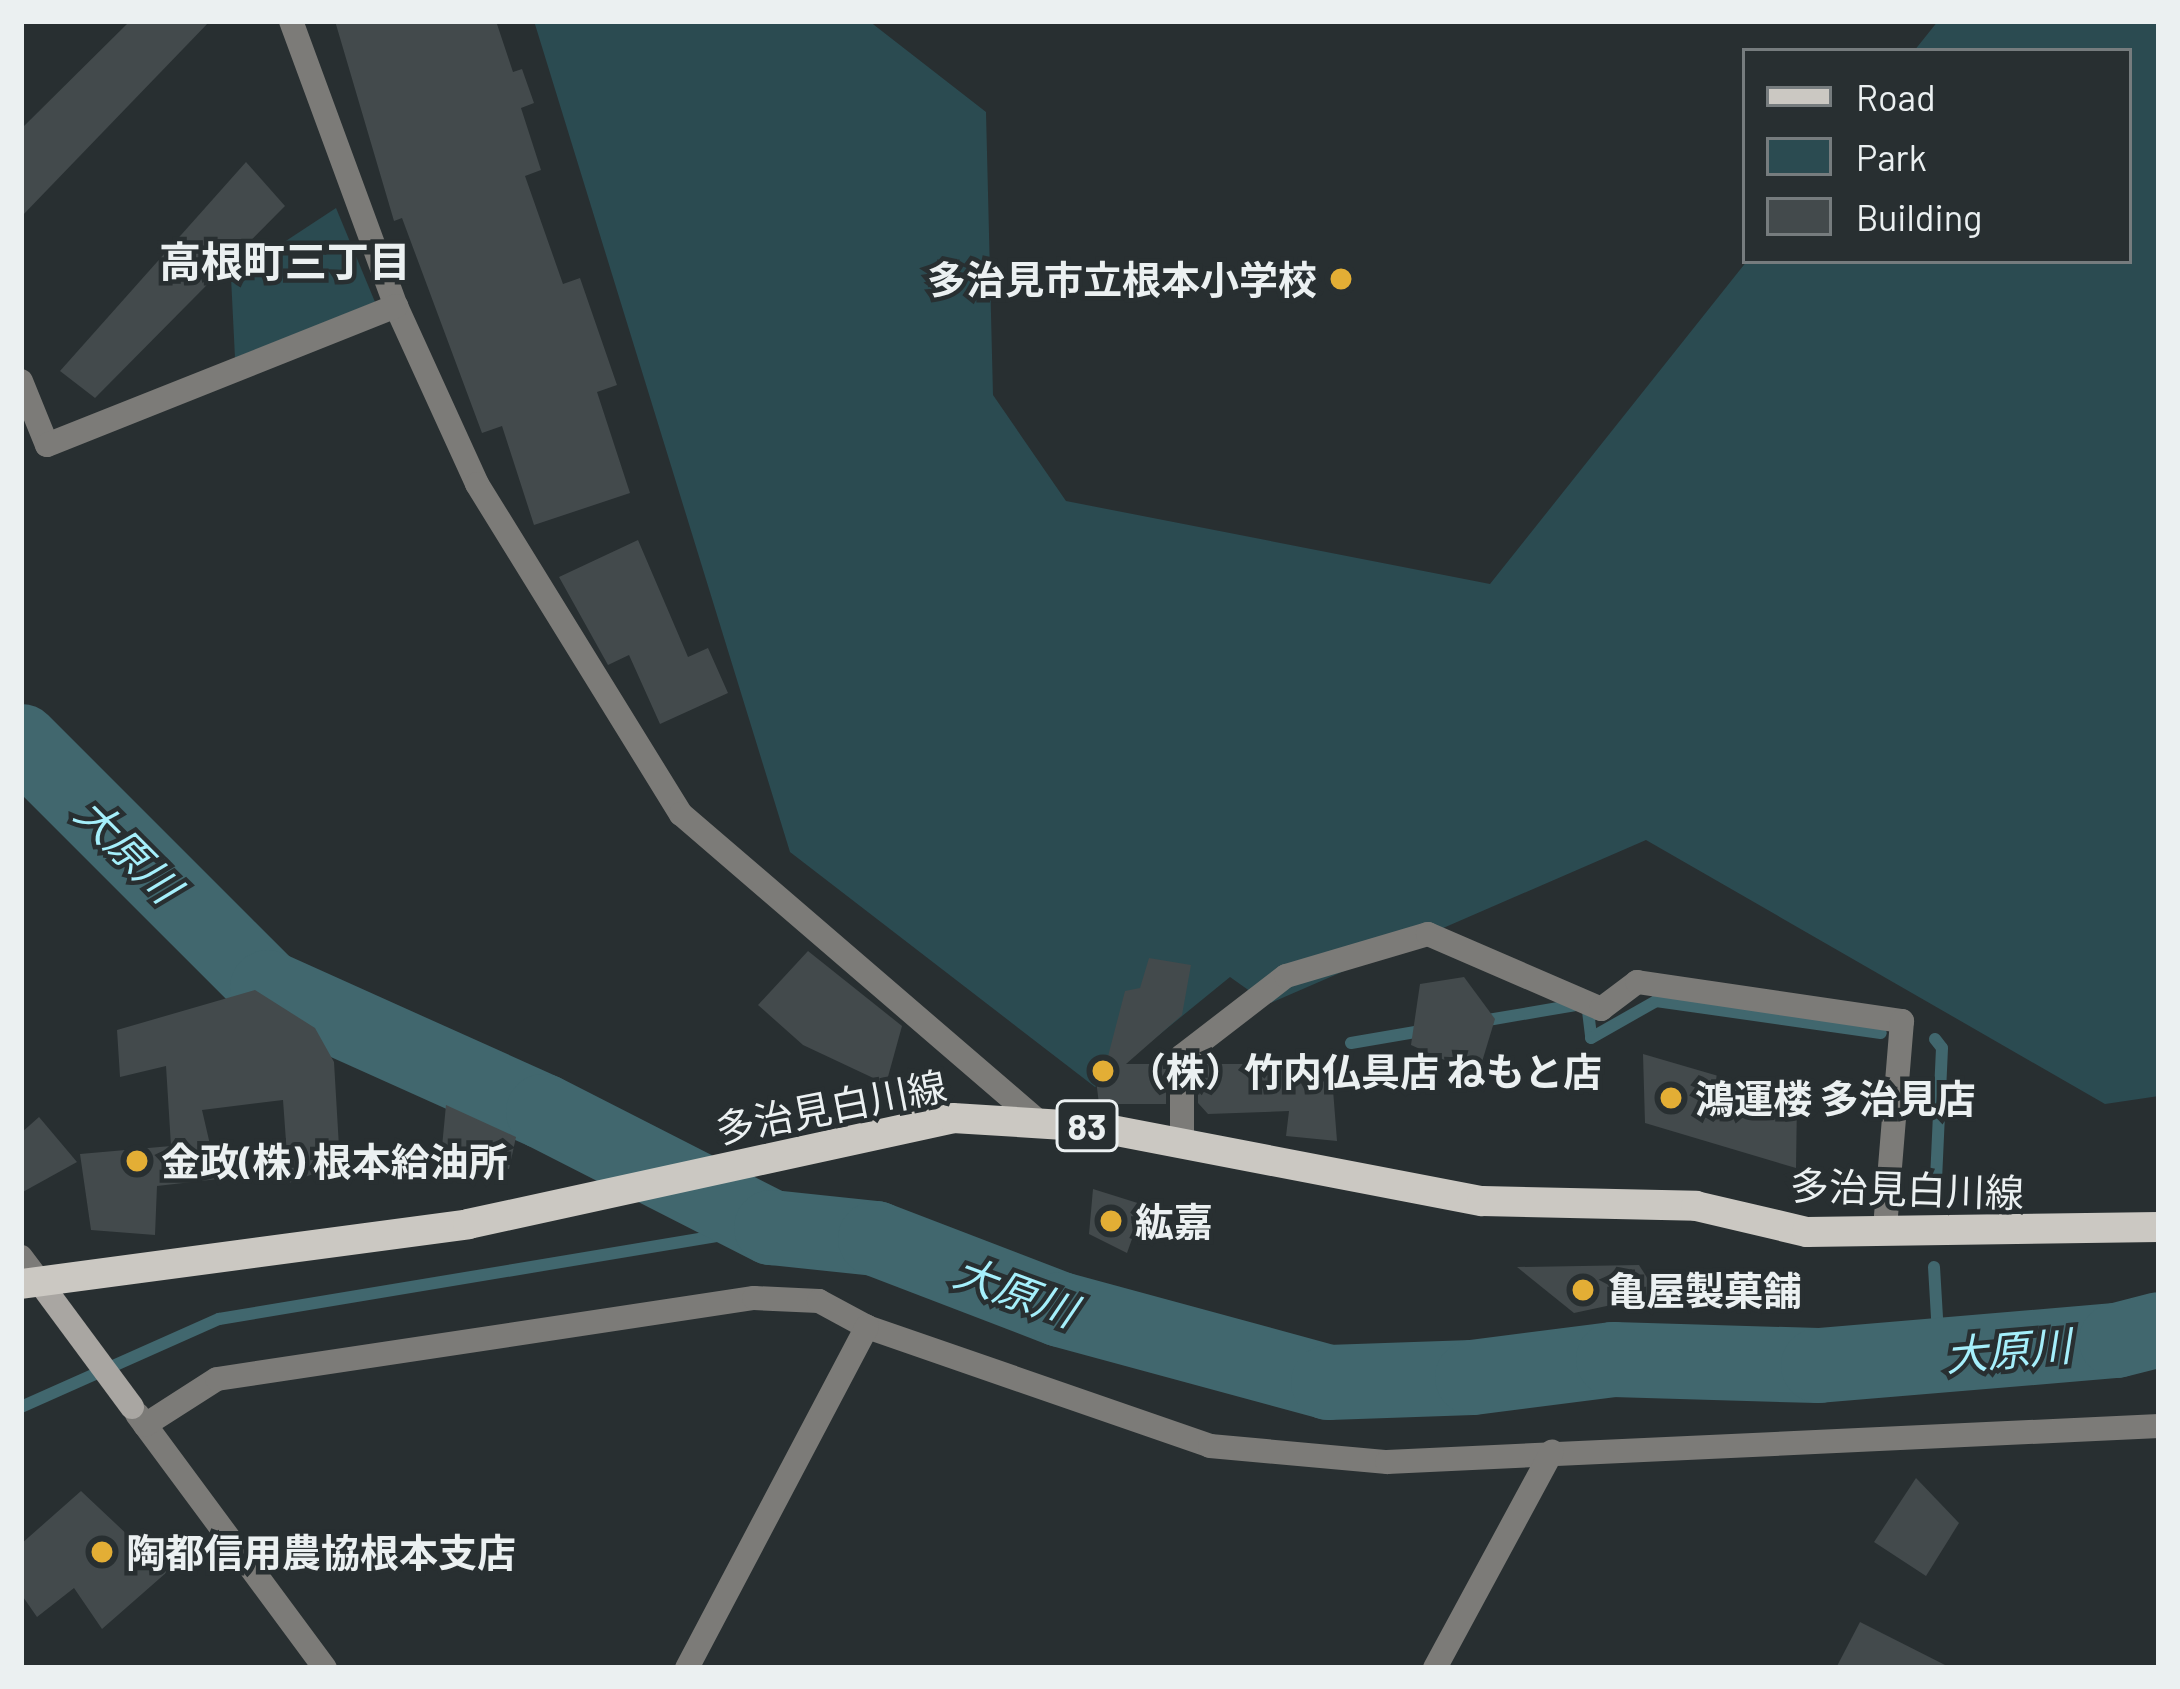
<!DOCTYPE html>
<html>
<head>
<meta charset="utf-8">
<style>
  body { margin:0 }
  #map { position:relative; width:2180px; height:1689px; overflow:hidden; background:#282f31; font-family:Barlow,"Noto Sans JP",sans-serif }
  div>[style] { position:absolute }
  .green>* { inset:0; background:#2b4b51 }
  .stream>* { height:12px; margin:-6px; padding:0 6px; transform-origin:6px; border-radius:6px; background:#41676e }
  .river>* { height:75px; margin:-37.5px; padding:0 37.5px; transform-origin:37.5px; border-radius:37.5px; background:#41676e }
  .building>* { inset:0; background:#434a4c }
  .street>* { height:24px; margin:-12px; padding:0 12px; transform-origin:12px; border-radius:12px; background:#7c7b78 }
  .secondary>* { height:24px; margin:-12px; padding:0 12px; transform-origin:12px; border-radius:12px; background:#a9a6a2 }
  .primary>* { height:30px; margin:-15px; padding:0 15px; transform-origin:15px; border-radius:15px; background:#cbc8c2 }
  .dots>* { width:33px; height:33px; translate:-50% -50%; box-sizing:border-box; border:6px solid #282f31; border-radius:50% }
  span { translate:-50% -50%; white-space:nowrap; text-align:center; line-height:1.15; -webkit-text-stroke:9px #282f31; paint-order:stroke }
  .shield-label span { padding:3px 9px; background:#282f31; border:3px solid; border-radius:9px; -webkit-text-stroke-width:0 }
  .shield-label { font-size:36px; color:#ebf0f1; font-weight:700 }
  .poi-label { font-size:39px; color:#ebf0f1; font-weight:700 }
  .right { translate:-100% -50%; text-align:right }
  .left { translate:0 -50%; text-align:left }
  .street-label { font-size:39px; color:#ebf0f1 }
  .neighbourhood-label { font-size:42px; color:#ebf0f1; font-weight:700 }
  .water-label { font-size:42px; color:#a5effb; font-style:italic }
  .frame { position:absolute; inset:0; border:24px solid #ebf0f1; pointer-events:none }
  .legend { position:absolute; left:1742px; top:48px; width:390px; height:216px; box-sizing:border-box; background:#282f31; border:3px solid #767c7e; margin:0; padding:15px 21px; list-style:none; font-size:36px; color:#ebf0f1 }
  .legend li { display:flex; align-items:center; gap:24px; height:60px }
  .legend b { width:60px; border:3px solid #767c7e }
</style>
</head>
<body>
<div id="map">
  <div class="green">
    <div style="clip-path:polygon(534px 21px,869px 21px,986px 112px,993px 395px,1066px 501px,1490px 584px,1747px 261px,2129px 261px,2129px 51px,1914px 51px,1938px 21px,2159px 21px,2159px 1096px,2105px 1104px,1646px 840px,1268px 1004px,1230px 977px,1095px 1087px,790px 852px)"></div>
    <div style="clip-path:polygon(336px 208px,375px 302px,235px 358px,231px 277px)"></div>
  </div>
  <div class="stream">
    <div style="left:1482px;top:1021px;width:107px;rotate:-9.7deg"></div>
    <div style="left:1587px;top:1003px;width:35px;rotate:83deg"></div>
    <div style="left:1591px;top:1038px;width:75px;rotate:-29.6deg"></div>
    <div style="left:1656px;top:1001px;width:227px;rotate:8.1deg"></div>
    <div style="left:1935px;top:1039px;width:11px;rotate:52deg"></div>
    <div style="left:1942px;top:1048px;width:130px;rotate:92.6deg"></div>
    <div style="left:1351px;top:1043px;width:77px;rotate:-9.7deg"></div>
    <div style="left:1934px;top:1267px;width:83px;rotate:86.6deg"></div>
    <div style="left:21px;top:1407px;width:217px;rotate:-24deg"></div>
    <div style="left:219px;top:1319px;width:560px;rotate:-9.46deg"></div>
  </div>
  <div class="river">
    <div style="left:21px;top:741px;width:348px;rotate:45deg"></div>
    <div style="left:267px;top:987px;width:303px;rotate:24.2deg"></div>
    <div style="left:543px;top:1111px;width:256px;rotate:27deg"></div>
    <div style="left:771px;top:1227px;width:105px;rotate:6deg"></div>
    <div style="left:875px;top:1238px;width:198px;rotate:21deg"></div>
    <div style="left:1060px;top:1309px;width:278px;rotate:15.2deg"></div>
    <div style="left:1328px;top:1382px;width:144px;rotate:-2deg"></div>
    <div style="left:1472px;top:1377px;width:142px;rotate:-7.3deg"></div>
    <div style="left:1613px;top:1359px;width:205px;rotate:1.7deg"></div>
    <div style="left:1818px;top:1365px;width:299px;rotate:-4.8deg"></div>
    <div style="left:2116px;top:1340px;width:44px;rotate:-14.3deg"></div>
  </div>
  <div class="building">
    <div style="clip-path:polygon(130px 21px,210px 21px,21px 217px,21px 129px)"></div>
    <div style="clip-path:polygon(335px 21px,496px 21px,513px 72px,522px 69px,534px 103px,521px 108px,541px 170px,525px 176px,563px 284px,580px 278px,617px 385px,597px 392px,630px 493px,534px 525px,502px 426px,482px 433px,402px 218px,394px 221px)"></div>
    <div style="clip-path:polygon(246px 162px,285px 206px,95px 398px,60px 371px)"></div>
    <div style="clip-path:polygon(638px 540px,688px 657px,708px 648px,728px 693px,660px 724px,629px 655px,608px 665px,559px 577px)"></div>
    <div style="clip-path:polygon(808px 951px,902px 1026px,886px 1084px,803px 1045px,758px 1005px)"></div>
    <div style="clip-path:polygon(1149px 958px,1191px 965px,1182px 1015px,1126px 1064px,1166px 1064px,1166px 1104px,1099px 1104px,1094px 1064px,1106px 1064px,1125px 991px,1140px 988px)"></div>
    <div style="clip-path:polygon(1464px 977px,1495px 1019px,1478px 1075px,1411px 1045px,1420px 984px)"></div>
    <div style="clip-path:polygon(255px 990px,315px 1028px,334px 1062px,340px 1164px,289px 1183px,283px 1100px,202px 1110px,218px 1179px,157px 1186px,155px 1235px,91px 1230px,80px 1154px,171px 1146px,166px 1066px,120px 1077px,117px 1030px)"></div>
    <div style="clip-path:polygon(1643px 1054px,1797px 1099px,1796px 1168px,1645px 1123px)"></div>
    <div style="clip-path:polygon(1198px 1064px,1331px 1064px,1337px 1141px,1286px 1136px,1289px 1111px,1208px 1114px,1198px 1103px)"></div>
    <div style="clip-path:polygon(446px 1105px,516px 1137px,509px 1169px,440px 1168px)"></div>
    <div style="clip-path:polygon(39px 1117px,77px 1162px,21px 1193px,21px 1133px)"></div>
    <div style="clip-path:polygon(1093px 1189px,1144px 1205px,1127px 1253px,1089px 1234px)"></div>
    <div style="clip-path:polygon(1639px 1265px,1658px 1295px,1574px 1313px,1517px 1267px)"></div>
    <div style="clip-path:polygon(1916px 1478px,1959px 1523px,1926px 1576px,1874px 1542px)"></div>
    <div style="clip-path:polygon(81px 1491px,167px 1572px,102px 1629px,74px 1588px,37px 1617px,21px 1594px,21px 1544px)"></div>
    <div style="clip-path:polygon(1860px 1622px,1951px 1668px,1836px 1668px)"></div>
  </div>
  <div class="street">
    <div style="left:291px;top:21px;width:304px;rotate:69.8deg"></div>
    <div style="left:396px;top:306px;width:196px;rotate:65.5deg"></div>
    <div style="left:477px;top:484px;width:388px;rotate:58.3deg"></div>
    <div style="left:681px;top:814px;width:472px;rotate:40.7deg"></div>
    <div style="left:21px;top:381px;width:69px;rotate:67.9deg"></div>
    <div style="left:47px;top:445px;width:376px;rotate:-21.7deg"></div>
    <div style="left:1182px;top:1143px;width:87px;rotate:-90deg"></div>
    <div style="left:1182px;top:1056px;width:131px;rotate:-37.6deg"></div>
    <div style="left:1286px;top:976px;width:148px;rotate:-16.5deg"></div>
    <div style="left:1428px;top:934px;width:189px;rotate:23.4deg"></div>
    <div style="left:1601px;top:1009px;width:45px;rotate:-36.9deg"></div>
    <div style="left:1637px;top:982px;width:268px;rotate:8.4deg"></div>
    <div style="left:1902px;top:1021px;width:209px;rotate:94.7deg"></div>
    <div style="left:21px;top:1257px;width:34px;rotate:53deg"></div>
    <div style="left:137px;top:1414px;width:316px;rotate:53.5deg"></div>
    <div style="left:145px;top:1425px;width:85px;rotate:-32.6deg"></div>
    <div style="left:217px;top:1379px;width:543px;rotate:-8.58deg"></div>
    <div style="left:754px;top:1298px;width:65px;rotate:2.6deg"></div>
    <div style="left:819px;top:1301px;width:55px;rotate:28.4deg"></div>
    <div style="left:867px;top:1327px;width:363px;rotate:19.1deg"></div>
    <div style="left:1210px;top:1446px;width:178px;rotate:5.2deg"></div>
    <div style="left:1387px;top:1462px;width:773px;rotate:-2.67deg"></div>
    <div style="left:687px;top:1668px;width:386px;rotate:-62.2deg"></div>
    <div style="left:1435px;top:1668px;width:246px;rotate:-61.6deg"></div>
  </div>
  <div class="secondary">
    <div style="left:41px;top:1284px;width:153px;rotate:53.5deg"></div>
  </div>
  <div class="primary">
    <div style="left:21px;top:1284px;width:451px;rotate:-7.6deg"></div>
    <div style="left:468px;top:1224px;width:496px;rotate:-12.3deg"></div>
    <div style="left:953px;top:1118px;width:143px;rotate:3.6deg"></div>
    <div style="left:1096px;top:1127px;width:393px;rotate:10.9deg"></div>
    <div style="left:1482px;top:1201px;width:214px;rotate:1.3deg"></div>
    <div style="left:1696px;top:1206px;width:114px;rotate:13.2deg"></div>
    <div style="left:1807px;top:1232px;width:352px;rotate:-0.8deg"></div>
  </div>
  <div class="dots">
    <div style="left:1341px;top:279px;background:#e3ae35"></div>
    <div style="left:1103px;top:1071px;background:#e3ae35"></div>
    <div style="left:1671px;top:1098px;background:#e3ae35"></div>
    <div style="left:137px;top:1161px;background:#e3ae35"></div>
    <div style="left:1111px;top:1221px;background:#e3ae35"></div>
    <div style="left:1583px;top:1290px;background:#e3ae35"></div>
    <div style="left:102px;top:1552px;background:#e3ae35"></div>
  </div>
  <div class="shield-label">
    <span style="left:1087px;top:1126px">83</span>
  </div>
  <div class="poi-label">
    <span class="right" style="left:1317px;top:279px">多治見市立根本小学校</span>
    <span class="left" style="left:1127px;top:1071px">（株）竹内仏具店 ねもと店</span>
    <span class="left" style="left:1695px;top:1098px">鴻運楼 多治見店</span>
    <span class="left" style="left:161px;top:1161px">金政(株) 根本給油所</span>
    <span class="left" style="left:1135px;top:1221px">紘嘉</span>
    <span class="left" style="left:1607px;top:1290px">亀屋製菓舗</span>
    <span class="left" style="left:126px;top:1552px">陶都信用農協根本支店</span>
  </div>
  <div class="street-label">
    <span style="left:831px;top:1107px;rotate:-11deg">多治見白川線</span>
    <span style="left:1907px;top:1189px;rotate:2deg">多治見白川線</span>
  </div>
  <div class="neighbourhood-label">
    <span style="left:285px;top:260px">高根町三丁目</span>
  </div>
  <div class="water-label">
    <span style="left:129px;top:849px;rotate:45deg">大原川</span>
    <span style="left:1016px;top:1290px;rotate:20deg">大原川</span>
    <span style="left:2008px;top:1349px;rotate:-5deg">大原川</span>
  </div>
  <div class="frame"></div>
  <ul class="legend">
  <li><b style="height:15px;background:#cbc8c2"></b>Road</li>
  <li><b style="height:33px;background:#2b4b51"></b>Park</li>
  <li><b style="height:33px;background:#434a4c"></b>Building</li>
  </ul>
</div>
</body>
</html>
